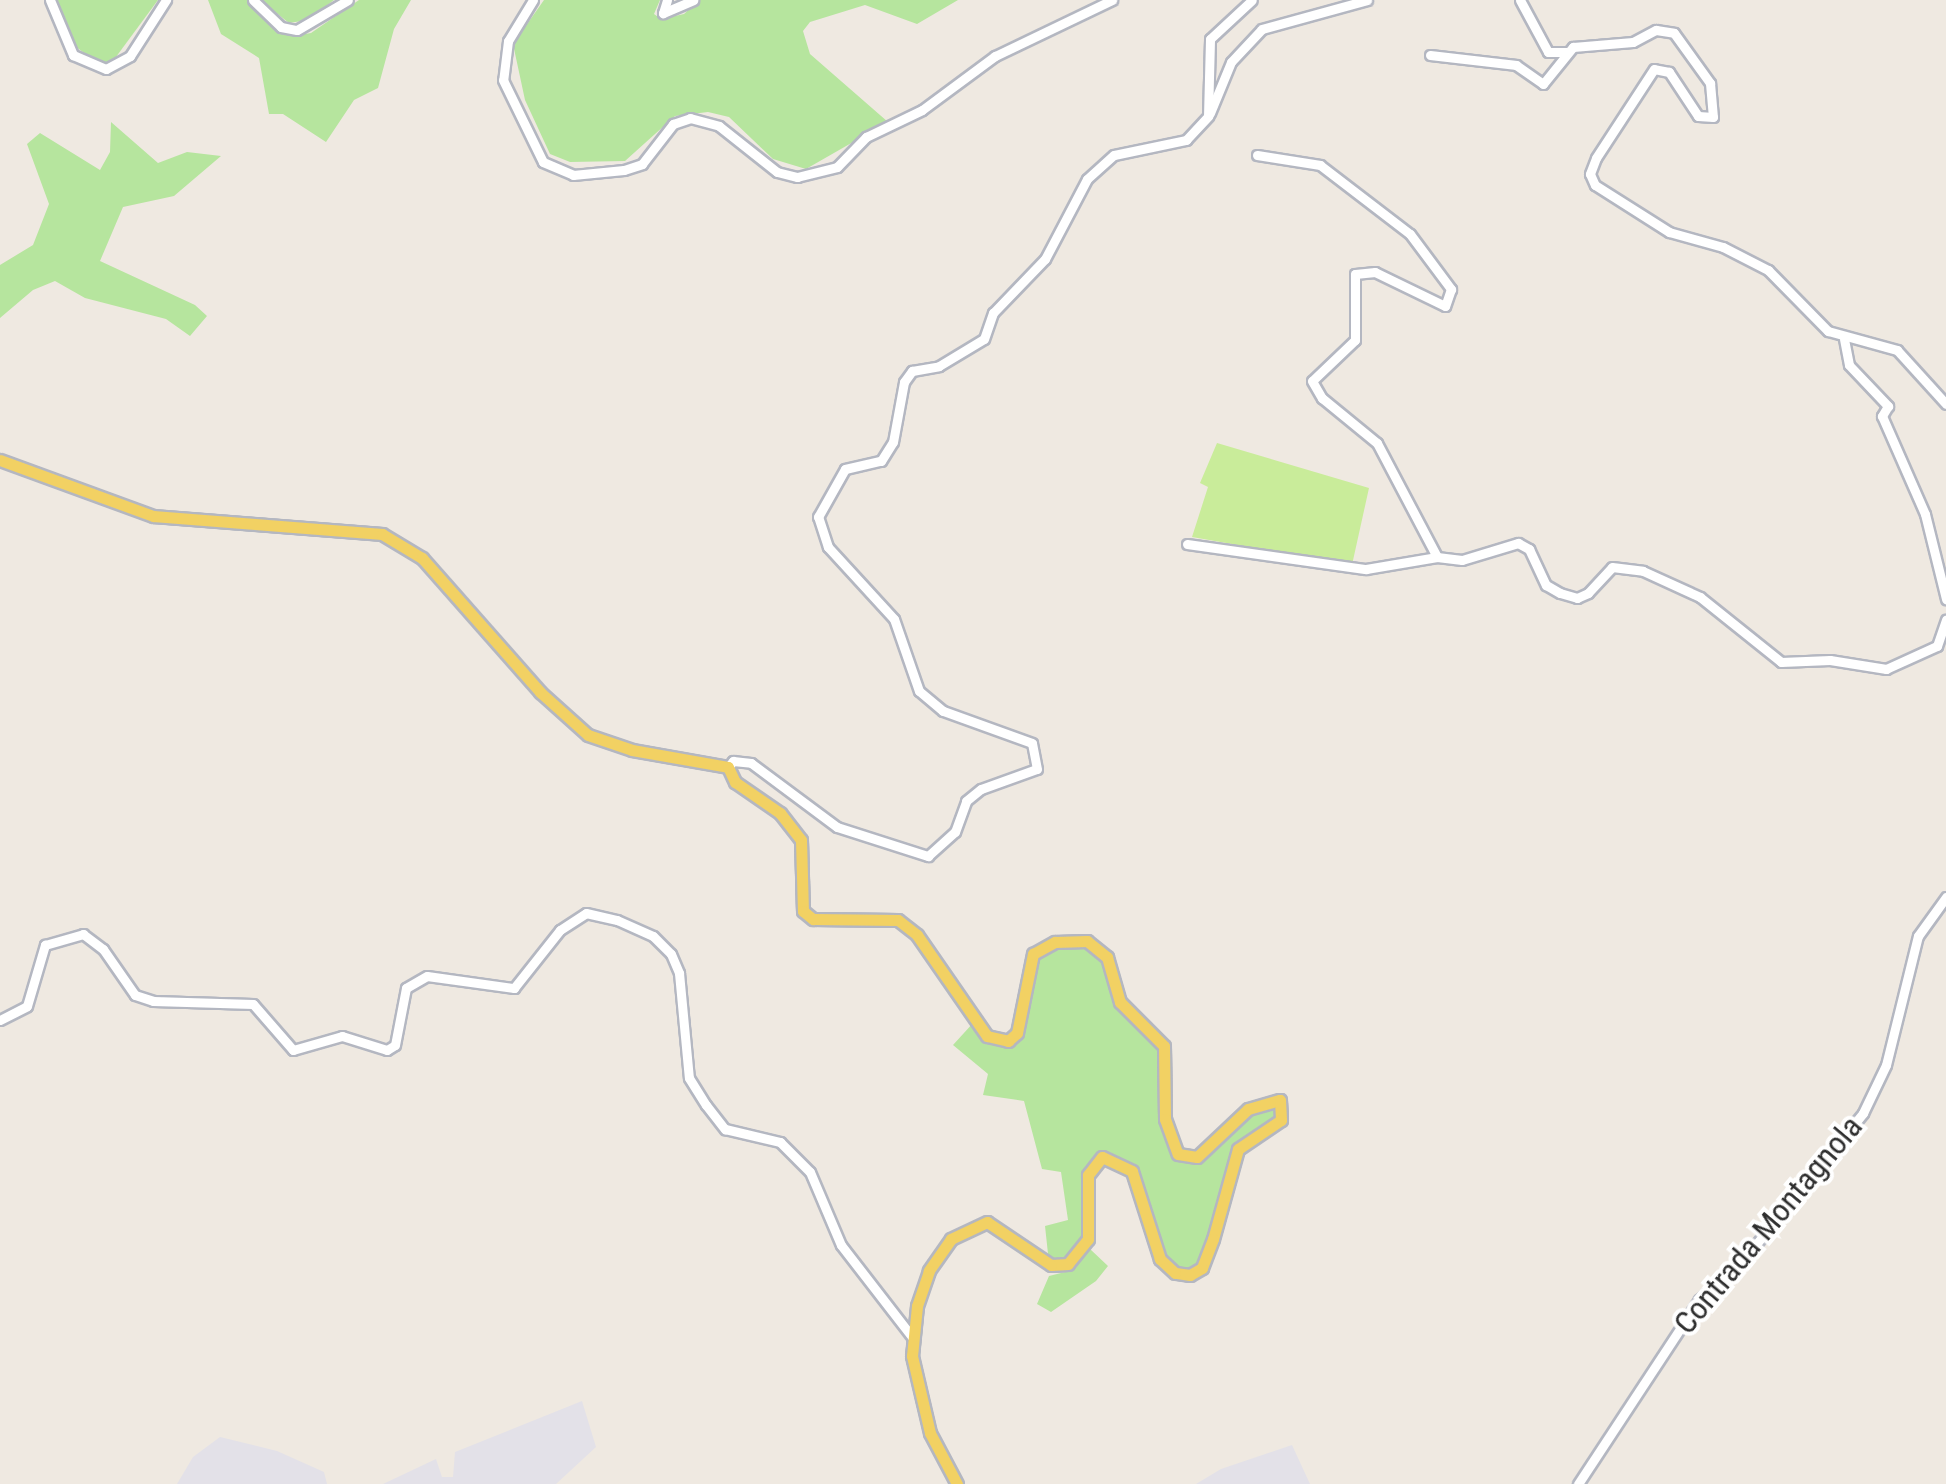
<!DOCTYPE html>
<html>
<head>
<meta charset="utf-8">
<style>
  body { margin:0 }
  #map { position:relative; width:1946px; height:1484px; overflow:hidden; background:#efe9e1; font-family:"Roboto Condensed",sans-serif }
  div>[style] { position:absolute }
  .industrial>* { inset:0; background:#e3e1e8 }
  .green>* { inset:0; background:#b6e59e }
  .pitch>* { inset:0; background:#c9ec9a }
  .roads { filter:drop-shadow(2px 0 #b4b7c1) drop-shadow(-2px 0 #b4b7c1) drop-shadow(0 2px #b4b7c1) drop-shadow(0 -2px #b4b7c1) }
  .minor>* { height:9px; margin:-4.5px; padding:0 4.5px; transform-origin:4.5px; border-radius:4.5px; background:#fff }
  .major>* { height:11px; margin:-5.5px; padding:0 5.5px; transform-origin:5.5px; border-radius:5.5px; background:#f2d163 }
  span { translate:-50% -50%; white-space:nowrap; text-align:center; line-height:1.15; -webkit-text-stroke:8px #fff; paint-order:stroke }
  .street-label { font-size:32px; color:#2e2e2e }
</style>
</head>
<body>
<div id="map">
  <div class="industrial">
    <div style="clip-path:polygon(582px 1401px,596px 1447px,556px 1484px,383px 1484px,436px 1459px,442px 1477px,453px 1477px,455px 1452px)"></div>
    <div style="clip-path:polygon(220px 1437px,277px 1451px,324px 1472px,327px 1484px,177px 1484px,193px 1457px)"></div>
    <div style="clip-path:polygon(1292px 1445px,1310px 1484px,1196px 1484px,1221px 1469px)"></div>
  </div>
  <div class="green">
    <div style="clip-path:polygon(56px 0,158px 0,113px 61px,98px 63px,76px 47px)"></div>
    <div style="clip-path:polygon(208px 0,247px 0,276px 31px,293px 36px,311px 33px,359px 0,411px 0,394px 29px,378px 88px,354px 100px,326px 142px,283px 114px,269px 114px,259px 58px,221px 34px)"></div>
    <div style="clip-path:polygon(260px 0,334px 0,308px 20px,289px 23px)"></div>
    <div style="clip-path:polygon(544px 0,660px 0,654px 14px,661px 19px,684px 14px,699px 0,958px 0,917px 24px,865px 5px,810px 22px,803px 31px,810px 54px,888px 122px,806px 169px,773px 159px,729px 117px,708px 112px,675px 116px,625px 161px,570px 162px,550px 154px,525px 100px,513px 44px)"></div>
    <div style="clip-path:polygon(111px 122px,158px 163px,187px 152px,221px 156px,174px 196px,123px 207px,100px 261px,195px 305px,207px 316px,190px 336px,166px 319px,85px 298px,55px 281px,33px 290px,0 318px,0 265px,33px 245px,49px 204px,27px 144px,40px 133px,100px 170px,110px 152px)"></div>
    <div style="clip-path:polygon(1055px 942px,1098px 947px,1114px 989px,1157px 1033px,1165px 1119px,1186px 1158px,1235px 1118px,1272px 1098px,1285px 1113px,1238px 1149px,1202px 1268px,1190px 1275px,1160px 1259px,1143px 1191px,1119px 1160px,1093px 1163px,1089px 1220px,1077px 1257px,1049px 1263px,1045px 1226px,1068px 1220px,1061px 1172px,1042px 1169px,1024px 1101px,983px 1095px,988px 1074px,953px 1045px,974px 1022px,998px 1041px,1018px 1032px,1027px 966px)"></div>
    <div style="clip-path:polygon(1090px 1249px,1108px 1266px,1096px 1281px,1051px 1312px,1037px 1304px,1049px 1276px,1073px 1270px)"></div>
  </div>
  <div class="pitch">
    <div style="clip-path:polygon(1217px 443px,1369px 488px,1352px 565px,1192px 537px,1208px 487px,1200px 483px)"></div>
  </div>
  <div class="roads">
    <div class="minor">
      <div style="left:50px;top:0;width:60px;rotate:67.3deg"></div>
      <div style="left:73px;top:55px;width:36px;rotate:23deg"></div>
      <div style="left:106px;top:69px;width:27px;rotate:-28deg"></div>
      <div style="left:130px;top:56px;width:67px;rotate:-57.3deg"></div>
      <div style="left:253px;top:0;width:39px;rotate:44deg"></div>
      <div style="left:281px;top:27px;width:16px;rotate:11deg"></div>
      <div style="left:297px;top:30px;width:59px;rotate:-30.5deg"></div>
      <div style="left:533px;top:0;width:48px;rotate:121.4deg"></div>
      <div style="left:508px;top:41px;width:39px;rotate:97deg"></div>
      <div style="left:503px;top:80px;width:91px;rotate:64deg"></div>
      <div style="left:543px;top:162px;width:33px;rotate:23deg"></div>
      <div style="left:573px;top:175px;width:51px;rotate:-5.6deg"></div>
      <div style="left:624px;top:170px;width:19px;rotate:-18deg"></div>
      <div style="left:642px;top:164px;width:51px;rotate:-52.2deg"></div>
      <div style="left:673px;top:124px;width:18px;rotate:-19deg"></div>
      <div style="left:690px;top:118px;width:30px;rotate:15deg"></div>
      <div style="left:719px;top:126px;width:74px;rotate:38.4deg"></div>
      <div style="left:777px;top:172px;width:21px;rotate:14deg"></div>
      <div style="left:797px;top:177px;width:41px;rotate:-14deg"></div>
      <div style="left:837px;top:167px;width:42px;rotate:-46deg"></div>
      <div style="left:866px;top:137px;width:62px;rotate:-25.7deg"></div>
      <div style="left:922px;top:110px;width:91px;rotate:-36.5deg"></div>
      <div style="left:995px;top:56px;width:130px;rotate:-25.6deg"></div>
      <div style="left:667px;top:0;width:14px;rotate:107deg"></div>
      <div style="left:663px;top:13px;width:33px;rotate:-23deg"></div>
      <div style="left:1520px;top:0;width:59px;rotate:61.7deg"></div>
      <div style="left:1548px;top:52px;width:19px"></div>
      <div style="left:1430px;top:55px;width:87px;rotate:6.6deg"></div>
      <div style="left:1516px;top:65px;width:33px;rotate:35deg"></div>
      <div style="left:1543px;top:84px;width:48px;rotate:-51deg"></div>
      <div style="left:1573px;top:47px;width:60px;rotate:-4.8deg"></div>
      <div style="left:1633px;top:42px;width:26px;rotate:-28deg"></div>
      <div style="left:1656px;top:30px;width:18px;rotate:9deg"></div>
      <div style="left:1674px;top:33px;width:62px;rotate:54.2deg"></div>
      <div style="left:1710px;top:83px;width:34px;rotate:85deg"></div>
      <div style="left:1713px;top:117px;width:15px;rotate:-176deg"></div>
      <div style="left:1698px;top:116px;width:53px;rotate:-123.4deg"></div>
      <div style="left:1669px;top:72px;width:15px;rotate:-169deg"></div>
      <div style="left:1654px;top:69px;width:106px;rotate:123.1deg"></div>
      <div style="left:1596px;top:158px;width:17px;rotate:111deg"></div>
      <div style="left:1590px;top:174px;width:12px;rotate:66deg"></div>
      <div style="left:1595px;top:185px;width:88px;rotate:32.4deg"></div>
      <div style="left:1669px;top:232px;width:56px;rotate:15.5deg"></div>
      <div style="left:1723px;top:247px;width:51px;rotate:27.1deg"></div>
      <div style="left:1768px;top:270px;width:86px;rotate:45.5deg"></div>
      <div style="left:1828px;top:331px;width:72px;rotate:15.4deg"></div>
      <div style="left:1897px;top:350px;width:73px;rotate:47.8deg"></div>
      <div style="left:1210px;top:113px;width:55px;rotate:-67.6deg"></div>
      <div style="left:1231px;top:62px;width:45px;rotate:-46.8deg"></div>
      <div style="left:1262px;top:29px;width:109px;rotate:-15.4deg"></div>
      <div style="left:1257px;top:155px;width:64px;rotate:9deg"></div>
      <div style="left:1320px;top:165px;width:113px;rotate:37.5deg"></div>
      <div style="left:1410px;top:234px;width:69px;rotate:53.3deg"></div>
      <div style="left:1451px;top:289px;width:18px;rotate:109deg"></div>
      <div style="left:1445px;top:306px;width:78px;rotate:-154.1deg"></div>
      <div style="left:1375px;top:272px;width:20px;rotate:174deg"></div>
      <div style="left:1355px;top:274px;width:66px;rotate:90deg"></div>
      <div style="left:1355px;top:340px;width:59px;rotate:136.4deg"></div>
      <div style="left:1312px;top:381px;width:20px;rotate:60deg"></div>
      <div style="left:1322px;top:398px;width:71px;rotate:39.3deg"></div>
      <div style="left:1377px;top:443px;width:129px;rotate:62.2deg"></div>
      <div style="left:1844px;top:339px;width:26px;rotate:79deg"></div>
      <div style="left:1849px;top:365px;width:57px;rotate:46.4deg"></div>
      <div style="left:1888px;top:406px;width:12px;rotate:121deg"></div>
      <div style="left:1882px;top:416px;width:107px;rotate:66.3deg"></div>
      <div style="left:1925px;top:514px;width:88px;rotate:76.1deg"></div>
      <div style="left:1187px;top:544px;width:181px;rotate:8deg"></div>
      <div style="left:1366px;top:569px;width:72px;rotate:-9.6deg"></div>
      <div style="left:1437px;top:557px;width:25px;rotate:7deg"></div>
      <div style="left:1462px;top:560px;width:59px;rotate:-16.9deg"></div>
      <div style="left:1518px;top:543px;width:13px;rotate:29deg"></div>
      <div style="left:1529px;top:549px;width:40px;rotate:65deg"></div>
      <div style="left:1546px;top:585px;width:16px;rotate:30deg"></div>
      <div style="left:1560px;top:593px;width:18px;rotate:16deg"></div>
      <div style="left:1577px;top:598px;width:12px;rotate:-24deg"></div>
      <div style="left:1588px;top:593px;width:35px;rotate:-47deg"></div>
      <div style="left:1612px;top:567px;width:31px;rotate:7deg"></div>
      <div style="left:1643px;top:571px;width:63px;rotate:24.5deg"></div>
      <div style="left:1700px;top:597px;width:104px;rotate:38.7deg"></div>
      <div style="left:1781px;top:662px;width:49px;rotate:-2.3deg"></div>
      <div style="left:1830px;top:660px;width:57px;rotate:9.1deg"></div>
      <div style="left:1886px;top:669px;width:56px;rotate:-24.3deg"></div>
      <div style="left:1937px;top:646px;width:28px;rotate:-71deg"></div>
      <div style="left:728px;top:767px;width:8px;rotate:-50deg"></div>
      <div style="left:733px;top:761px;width:18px;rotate:6deg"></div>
      <div style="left:751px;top:763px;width:107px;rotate:36.7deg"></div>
      <div style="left:837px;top:827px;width:96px;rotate:17.7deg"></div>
      <div style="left:928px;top:856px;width:36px;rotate:-42deg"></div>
      <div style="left:955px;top:832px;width:33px;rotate:-70deg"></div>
      <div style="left:966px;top:801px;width:19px;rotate:-39deg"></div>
      <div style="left:981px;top:789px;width:59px;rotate:-19.7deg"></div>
      <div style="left:1037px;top:769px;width:26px;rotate:-101deg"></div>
      <div style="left:1032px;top:743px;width:95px;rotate:-160.2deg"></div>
      <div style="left:943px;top:711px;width:31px;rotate:-140deg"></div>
      <div style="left:919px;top:691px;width:76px;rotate:-109.1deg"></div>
      <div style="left:894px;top:619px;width:98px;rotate:-132.5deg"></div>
      <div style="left:828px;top:547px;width:32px;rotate:-108deg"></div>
      <div style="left:818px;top:517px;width:55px;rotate:-60.6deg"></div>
      <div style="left:845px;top:469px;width:37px;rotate:-13deg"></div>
      <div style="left:881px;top:461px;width:22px;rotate:-58deg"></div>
      <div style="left:893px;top:442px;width:61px;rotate:-79.6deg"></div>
      <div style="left:904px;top:382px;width:14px;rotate:-54deg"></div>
      <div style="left:912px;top:371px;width:27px;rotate:-10deg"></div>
      <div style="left:939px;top:366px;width:52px;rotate:-31deg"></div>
      <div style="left:984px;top:339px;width:28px;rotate:-71deg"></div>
      <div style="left:993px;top:313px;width:75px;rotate:-46.1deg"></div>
      <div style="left:1045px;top:259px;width:90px;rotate:-62.3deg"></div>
      <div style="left:1087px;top:179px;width:36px;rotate:-42deg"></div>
      <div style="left:1114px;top:155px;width:74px;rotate:-11.8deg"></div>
      <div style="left:1186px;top:140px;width:33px;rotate:-47deg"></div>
      <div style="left:1208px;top:116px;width:77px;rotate:-88.5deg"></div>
      <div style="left:1210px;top:39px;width:57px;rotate:-42.9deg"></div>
      <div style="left:0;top:1020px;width:30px;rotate:-27deg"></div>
      <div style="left:27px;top:1006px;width:64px;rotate:-73.6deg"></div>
      <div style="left:45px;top:945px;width:40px;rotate:-16deg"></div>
      <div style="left:83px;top:934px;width:25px;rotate:37deg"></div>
      <div style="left:103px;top:949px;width:56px;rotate:55.2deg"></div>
      <div style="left:135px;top:995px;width:19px;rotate:18deg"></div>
      <div style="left:153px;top:1001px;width:100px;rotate:1.7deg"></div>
      <div style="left:253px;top:1004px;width:61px;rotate:49deg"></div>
      <div style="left:293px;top:1050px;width:51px;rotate:-15.9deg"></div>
      <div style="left:342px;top:1036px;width:47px;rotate:17.3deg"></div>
      <div style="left:387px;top:1050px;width:9px;rotate:-32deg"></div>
      <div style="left:395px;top:1045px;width:58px;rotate:-79.1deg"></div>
      <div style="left:406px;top:988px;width:24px;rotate:-30deg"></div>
      <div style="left:427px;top:976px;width:88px;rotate:7.9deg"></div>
      <div style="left:514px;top:988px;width:74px;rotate:-51.6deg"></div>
      <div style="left:560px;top:930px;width:31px;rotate:-33deg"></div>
      <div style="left:586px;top:913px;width:32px;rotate:13deg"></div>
      <div style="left:617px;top:920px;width:39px;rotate:24deg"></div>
      <div style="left:653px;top:936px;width:25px;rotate:45deg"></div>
      <div style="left:671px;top:954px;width:21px;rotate:67deg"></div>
      <div style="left:679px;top:973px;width:105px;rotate:84.6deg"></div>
      <div style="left:689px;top:1078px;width:32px;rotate:58deg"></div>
      <div style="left:706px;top:1105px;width:31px;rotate:52deg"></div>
      <div style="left:725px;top:1129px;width:57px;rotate:13.3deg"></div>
      <div style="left:780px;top:1142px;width:42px;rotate:45deg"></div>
      <div style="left:810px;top:1172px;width:79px;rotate:67deg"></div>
      <div style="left:841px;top:1245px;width:116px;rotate:52.3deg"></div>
      <div style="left:1578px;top:1484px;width:220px;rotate:-56.7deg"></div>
      <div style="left:1699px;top:1300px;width:55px;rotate:-41.3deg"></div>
      <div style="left:1740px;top:1264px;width:195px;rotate:-50.8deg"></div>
      <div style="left:1863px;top:1113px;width:53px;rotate:-64.4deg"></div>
      <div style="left:1886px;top:1065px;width:133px;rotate:-76.1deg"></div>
      <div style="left:1918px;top:936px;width:48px;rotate:-54.3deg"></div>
    </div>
    <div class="major">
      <div style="left:0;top:460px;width:163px;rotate:20.1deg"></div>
      <div style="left:153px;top:516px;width:230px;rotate:4.5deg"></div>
      <div style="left:382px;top:534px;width:47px;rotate:31deg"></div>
      <div style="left:422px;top:558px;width:179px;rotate:48.6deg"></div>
      <div style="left:540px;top:692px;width:64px;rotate:41.9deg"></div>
      <div style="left:588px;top:735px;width:46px;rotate:18.8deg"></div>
      <div style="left:632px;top:750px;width:97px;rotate:10deg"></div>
      <div style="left:728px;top:767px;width:17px;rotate:65deg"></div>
      <div style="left:735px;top:782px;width:55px;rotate:34.6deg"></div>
      <div style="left:780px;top:813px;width:34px;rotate:52deg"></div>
      <div style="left:801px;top:840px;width:71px;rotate:88.4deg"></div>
      <div style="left:803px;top:911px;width:13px;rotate:39deg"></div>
      <div style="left:813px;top:919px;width:85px;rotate:0.7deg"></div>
      <div style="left:898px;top:920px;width:24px;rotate:38deg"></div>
      <div style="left:917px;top:935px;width:123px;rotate:55.3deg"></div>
      <div style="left:987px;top:1036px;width:22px;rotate:13deg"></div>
      <div style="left:1008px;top:1041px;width:12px;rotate:-42deg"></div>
      <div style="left:1017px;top:1033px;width:81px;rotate:-78.6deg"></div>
      <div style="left:1033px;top:954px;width:25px;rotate:-29deg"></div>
      <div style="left:1055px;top:942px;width:32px;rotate:-2deg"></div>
      <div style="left:1087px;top:941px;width:26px;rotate:39deg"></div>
      <div style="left:1107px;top:957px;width:47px;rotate:73.9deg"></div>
      <div style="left:1120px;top:1002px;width:62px;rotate:45deg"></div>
      <div style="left:1164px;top:1046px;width:73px;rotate:89.2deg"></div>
      <div style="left:1165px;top:1119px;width:37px;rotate:70deg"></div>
      <div style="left:1178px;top:1154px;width:19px;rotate:9deg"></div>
      <div style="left:1197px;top:1157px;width:70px;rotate:-43.3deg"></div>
      <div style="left:1248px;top:1109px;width:33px;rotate:-16deg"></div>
      <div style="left:1280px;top:1100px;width:20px;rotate:87deg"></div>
      <div style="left:1281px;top:1120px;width:52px;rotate:146deg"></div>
      <div style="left:1238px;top:1149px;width:93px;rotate:105.5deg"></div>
      <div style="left:1213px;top:1239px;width:31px;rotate:111deg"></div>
      <div style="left:1202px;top:1268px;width:14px;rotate:150deg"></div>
      <div style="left:1190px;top:1275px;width:15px;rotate:-172deg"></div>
      <div style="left:1175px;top:1273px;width:21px;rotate:-137deg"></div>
      <div style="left:1160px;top:1259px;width:92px;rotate:-107.7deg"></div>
      <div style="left:1132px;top:1171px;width:33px;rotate:-155deg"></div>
      <div style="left:1102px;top:1157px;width:23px;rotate:128deg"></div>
      <div style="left:1088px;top:1175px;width:64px;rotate:90deg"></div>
      <div style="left:1088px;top:1239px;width:32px;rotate:129deg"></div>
      <div style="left:1068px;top:1264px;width:17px;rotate:177deg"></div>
      <div style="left:1051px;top:1265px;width:77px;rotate:-146.1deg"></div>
      <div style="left:987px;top:1222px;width:40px;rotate:155deg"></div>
      <div style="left:951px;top:1239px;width:39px;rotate:125deg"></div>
      <div style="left:929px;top:1271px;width:37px;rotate:109deg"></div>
      <div style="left:917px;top:1306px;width:50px;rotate:95.7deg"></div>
      <div style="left:912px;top:1356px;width:79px;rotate:76.8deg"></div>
      <div style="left:930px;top:1433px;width:58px;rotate:62.1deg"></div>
    </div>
  </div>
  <div class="street-label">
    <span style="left:1768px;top:1225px;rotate:-50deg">Contrada Montagnola</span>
  </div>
</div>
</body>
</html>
